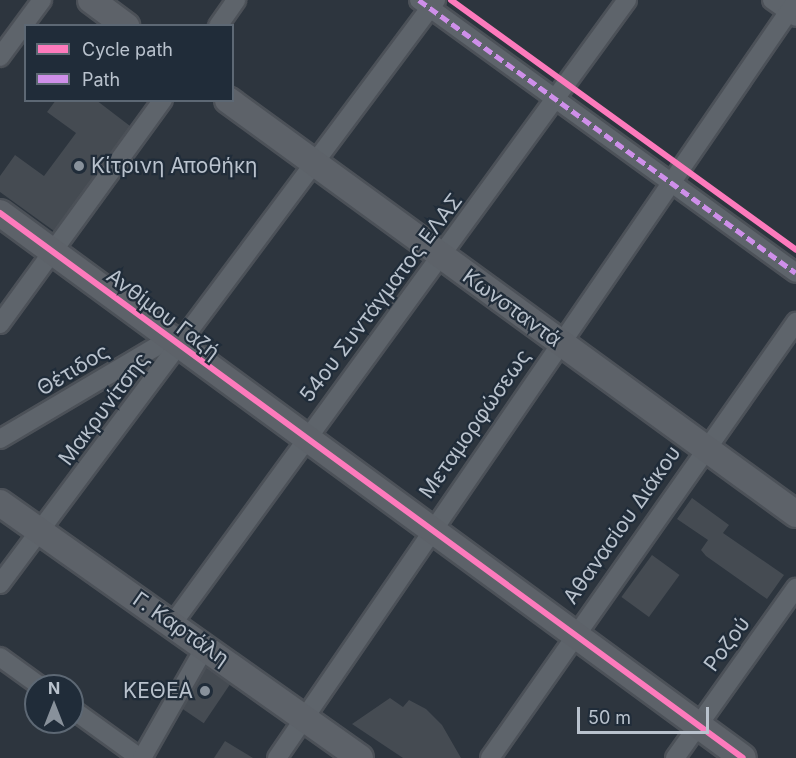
<!DOCTYPE html>
<html>
<head>
<meta charset="utf-8">
<style>
  body { margin:0 }
  #map { position:relative; width:796px; height:758px; overflow:hidden; background:#2d353e; font-family:Inter,sans-serif }
  div>[style] { position:absolute }
  .building>* { inset:0; background:#454b52; transform-origin:0 0 }
  .roads { filter:drop-shadow(2px 0 #4c5158) drop-shadow(-2px 0 #4c5158) drop-shadow(0 2px #4c5158) drop-shadow(0 -2px #4c5158) }
  .street>* { height:18px; margin:-9px; padding:0 9px; transform-origin:9px; border-radius:9px; background:#5e646b }
  .secondary>* { height:26px; margin:-13px; padding:0 13px; transform-origin:13px; border-radius:13px; background:#5d6269 }
  .quiet>* { height:4.5px; margin-top:-2.25px; transform-origin:0; background:repeating-linear-gradient(90deg,#ce8fe9 0 9px,transparent 0 13.5px) }
  .cycleway>* { height:6px; margin:-3px; padding:0 3px; transform-origin:3px; border-radius:3px; background:#fd7abc }
  .dots>* { width:16px; height:16px; translate:-50% -50%; box-sizing:border-box; border:3px solid #202c39; border-radius:50% }
  span { translate:-50% -50%; white-space:nowrap; text-align:center; line-height:1.15; -webkit-text-stroke:4.5px #202c39; paint-order:stroke }
  .poi-label { font-size:21px; color:#b9c2cd }
  .left { translate:0 -50%; text-align:left }
  .right { translate:-100% -50%; text-align:right }
  .street-label { font-size:21px; color:#b9c2cd }
  .legend { position:absolute; left:24px; top:24px; width:210px; height:78px; box-sizing:border-box; background:#202c39; border:2px solid #5d6874; margin:0; padding:8px 10px; list-style:none; font-size:18px; color:#b9c2cd }
  .legend li { display:flex; align-items:center; gap:12px; height:30px }
  .legend b { width:30px; border:2px solid #5d6874 }
  .north { position:absolute; left:24px; top:674px; width:60px; height:60px; box-sizing:border-box; background:#202c39; border:2px solid #5d6874; border-radius:50%; rotate:0deg; font-size:16px; font-weight:700; line-height:24px; text-align:center; color:#b9c2cd }
  .north::after { content:''; display:block; margin:auto; width:21px; height:27px; background:#88919b; clip-path:polygon(50% 0,100% 100%,50% 72%,0 100%) }
  .scale { position:absolute; left:577px; top:707px; width:132px; height:27px; box-sizing:border-box; border:3px solid #b9c2cd; border-top:0; padding-left:8px; font-size:18px; line-height:21px; white-space:nowrap; color:#b9c2cd; -webkit-text-stroke:4px #202c39; paint-order:stroke }
</style>
</head>
<body>
<div id="map">
  <div class="building">
    <div style="clip-path:polygon(56px 100px,96px 100px,130px 126px,54px 231px,0 192px,0 176px,15px 155px,44px 176px,76px 133px,47px 112px)"></div>
    <div style="clip-path:polygon(692px 498px,729px 525px,723px 533px,784px 575px,767px 599px,706px 556px,701px 550px,708px 540px,677px 519px)"></div>
    <div style="left:652px;top:555px;width:34px;height:52px;rotate:36deg"></div>
    <div style="left:206px;top:668px;width:29px;height:47px;rotate:34deg"></div>
    <div style="clip-path:polygon(390px 698px,403px 707px,409px 700px,426px 709px,442px 725px,461px 758px,403px 758px,352px 724px)"></div>
    <div style="clip-path:polygon(225px 741px,253px 758px,214px 758px)"></div>
  </div>
  <div class="roads">
    <div class="street">
      <div style="left:419px;top:0;width:465px;rotate:35.9deg"></div>
      <div style="left:772px;top:0;width:29px;rotate:35deg"></div>
      <div style="left:218px;top:26px;width:32px;rotate:-55deg"></div>
      <div style="left:0;top:57px;width:71px;rotate:-53.6deg"></div>
      <div style="left:0;top:324px;width:277px;rotate:-54deg"></div>
      <div style="left:0;top:439px;width:196px;rotate:-30.6deg"></div>
      <div style="left:0;top:584px;width:729px;rotate:-53.26deg"></div>
      <div style="left:173px;top:623px;width:771px;rotate:-53.92deg"></div>
      <div style="left:0;top:657px;width:49px;rotate:35.9deg"></div>
      <div style="left:72px;top:709px;width:84px;rotate:35.8deg"></div>
      <div style="left:142px;top:758px;width:128px;rotate:-60.4deg"></div>
      <div style="left:277px;top:758px;width:918px;rotate:-55.57deg"></div>
      <div style="left:490px;top:758px;width:533px;rotate:-54.94deg"></div>
      <div style="left:675px;top:758px;width:209px;rotate:-54.6deg"></div>
    </div>
    <div class="secondary">
      <div style="left:91px;top:0;width:44px;rotate:36.6deg"></div>
      <div style="left:228px;top:100px;width:703px;rotate:36.09deg"></div>
      <div style="left:0;top:213px;width:921px;rotate:36.26deg"></div>
      <div style="left:0;top:503px;width:441px;rotate:35.3deg"></div>
    </div>
  </div>
  <div class="quiet">
    <div style="left:419px;top:0;width:465px;rotate:35.9deg"></div>
  </div>
  <div class="cycleway">
    <div style="left:451px;top:0;width:426px;rotate:35.9deg"></div>
    <div style="left:0;top:213px;width:921px;rotate:36.26deg"></div>
  </div>
  <div class="dots">
    <div style="left:79px;top:166px;background:#88919b"></div>
    <div style="left:205px;top:691px;background:#88919b"></div>
  </div>
  <div class="poi-label">
    <span class="left" style="left:91px;top:166px">Κίτρινη Αποθήκη</span>
    <span class="right" style="left:193px;top:691px">ΚΕΘΕΑ</span>
  </div>
  <div class="street-label">
    <span style="left:381px;top:298px;rotate:-53deg">54ου Συντάγματος ΕΛΑΣ</span>
    <span style="left:512px;top:308px;rotate:36deg">Κωνσταντά</span>
    <span style="left:163px;top:314px;rotate:37deg">Ανθίμου Γαζή</span>
    <span style="left:73px;top:370px;rotate:-31deg">Θέτιδος</span>
    <span style="left:104px;top:409px;rotate:-53deg">Μακρυνίτσης</span>
    <span style="left:475px;top:424px;rotate:-55deg">Μεταμορφώσεως</span>
    <span style="left:622px;top:525px;rotate:-55deg">Αθανασίου Διάκου</span>
    <span style="left:181px;top:629px;rotate:35deg">Γ. Καρτάλη</span>
    <span style="left:727px;top:644px;rotate:-54deg">Ροζού</span>
  </div>
  <ul class="legend">
  <li><b style="height:8px;background:#fd7abc"></b>Cycle path</li>
  <li><b style="height:8px;background:#ce8fe9"></b>Path</li>
  </ul>
  <div class="north">N</div>
  <div class="scale">50 m</div>
</div>
</body>
</html>
